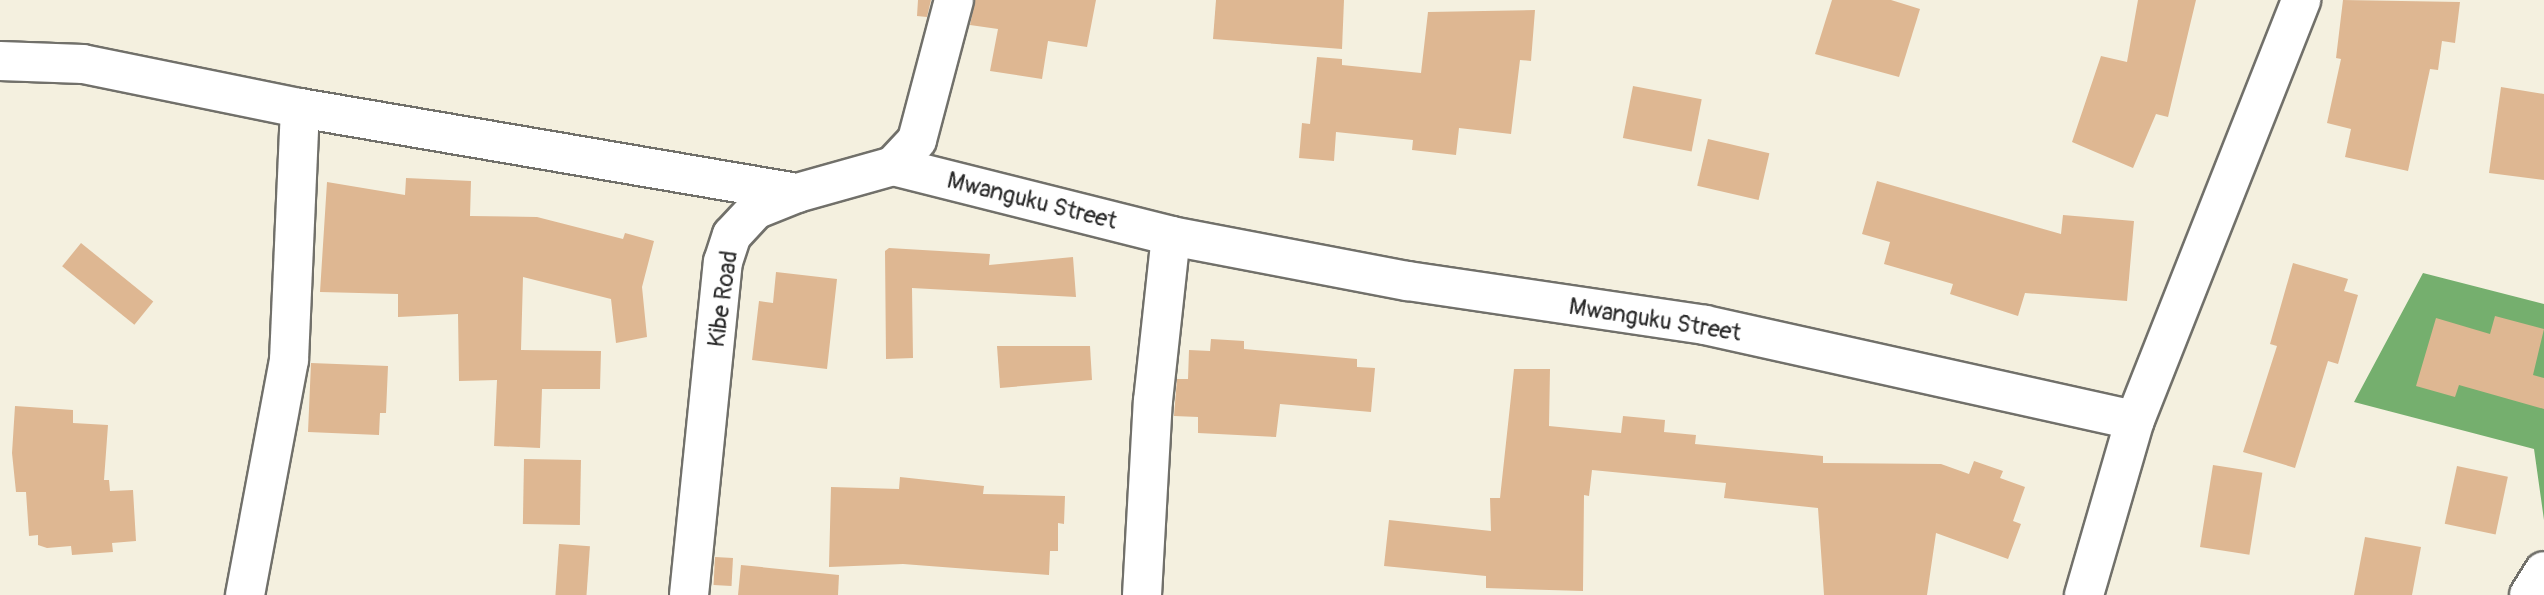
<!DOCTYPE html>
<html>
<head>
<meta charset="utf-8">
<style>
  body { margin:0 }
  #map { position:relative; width:2544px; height:595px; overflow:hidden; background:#f4f0df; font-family:Pangolin,sans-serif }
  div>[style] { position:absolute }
  .forest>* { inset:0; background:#75af6e }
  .building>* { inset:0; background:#deb792; transform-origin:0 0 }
  .roads { filter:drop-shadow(2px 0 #71706a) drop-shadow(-2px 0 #71706a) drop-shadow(0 2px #71706a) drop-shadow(0 -2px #71706a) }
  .minor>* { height:38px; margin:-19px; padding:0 19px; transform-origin:19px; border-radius:19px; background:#fff }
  span { translate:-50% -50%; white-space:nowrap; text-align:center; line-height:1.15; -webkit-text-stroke:5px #fff; paint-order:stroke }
  .street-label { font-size:24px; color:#2b2b2b }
</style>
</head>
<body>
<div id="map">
  <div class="forest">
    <div style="clip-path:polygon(2423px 273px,2544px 304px,2544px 520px,2534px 449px,2354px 402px)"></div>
  </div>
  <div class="building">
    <div style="clip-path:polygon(918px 0,931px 0,927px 17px,917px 16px)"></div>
    <div style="clip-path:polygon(975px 0,1096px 0,1087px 47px,1048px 41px,1042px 79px,990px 71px,998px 29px,970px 25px)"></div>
    <div style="clip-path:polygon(1216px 0,1344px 0,1342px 49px,1213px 39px)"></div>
    <div style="clip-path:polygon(1832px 0,1891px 0,1920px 9px,1899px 77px,1815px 54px)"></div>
    <div style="clip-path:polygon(2138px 0,2196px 0,2168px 117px,2156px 114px,2133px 168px,2072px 142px,2101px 56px,2127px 62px)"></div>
    <div style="clip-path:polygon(2343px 0,2460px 2px,2455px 43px,2442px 41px,2438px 70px,2430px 69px,2408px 171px,2345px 157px,2351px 129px,2327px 123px,2341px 59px,2336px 58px)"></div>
    <div style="clip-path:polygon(1535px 10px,1531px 61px,1520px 60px,1511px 134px,1459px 128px,1456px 155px,1412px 150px,1413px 140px,1336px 132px,1334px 161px,1299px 158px,1302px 123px,1310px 124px,1317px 57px,1342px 59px,1342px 65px,1421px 73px,1428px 12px)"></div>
    <div style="left:1633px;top:86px;width:70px;height:53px;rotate:11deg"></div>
    <div style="clip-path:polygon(2501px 87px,2544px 94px,2544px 180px,2489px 173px)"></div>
    <div style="left:1708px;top:139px;width:63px;height:48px;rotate:13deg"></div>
    <div style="clip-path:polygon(406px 178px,471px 181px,470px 216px,537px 217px,623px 239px,625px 233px,654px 241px,642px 287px,647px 337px,616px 343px,611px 299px,523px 277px,521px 350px,601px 351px,600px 389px,542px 389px,540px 448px,494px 446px,497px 380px,459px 381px,458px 314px,398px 317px,398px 294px,320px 292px,327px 182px,405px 195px)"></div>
    <div style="clip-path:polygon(1877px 181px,2061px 234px,2063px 215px,2134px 221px,2127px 301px,2025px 293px,2018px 316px,1950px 294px,1953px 284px,1884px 264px,1890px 242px,1862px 234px)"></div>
    <div style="left:81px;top:243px;width:93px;height:30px;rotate:39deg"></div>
    <div style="clip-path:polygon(889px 248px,990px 254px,989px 265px,1073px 257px,1076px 297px,912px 288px,913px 358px,886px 359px,885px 251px)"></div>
    <div style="clip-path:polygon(2293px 263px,2348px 279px,2344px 291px,2358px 295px,2338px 364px,2328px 361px,2295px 468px,2243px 452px,2277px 346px,2270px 344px)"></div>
    <div style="clip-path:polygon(776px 272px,837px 279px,827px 369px,752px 360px,759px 301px,773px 303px)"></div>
    <div style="clip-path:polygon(2495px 316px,2544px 329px,2533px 375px,2544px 378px,2544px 409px,2459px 385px,2455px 397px,2416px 386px,2436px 318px,2490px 334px)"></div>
    <div style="clip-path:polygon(1211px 339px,1244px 341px,1244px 349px,1357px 359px,1357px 367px,1375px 368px,1371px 412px,1280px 404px,1276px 437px,1198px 433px,1198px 417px,1174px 416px,1177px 379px,1188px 379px,1189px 350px,1210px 351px)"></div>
    <div style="clip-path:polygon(997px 346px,1090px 346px,1092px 380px,1000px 388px)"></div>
    <div style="clip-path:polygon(311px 363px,388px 366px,386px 413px,380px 413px,379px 435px,308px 432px)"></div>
    <div style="clip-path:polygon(1514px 369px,1550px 369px,1549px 426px,1621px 433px,1623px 416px,1665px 420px,1664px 432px,1696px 435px,1695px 444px,1823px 456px,1823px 463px,1941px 464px,1969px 474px,1974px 461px,2003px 471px,2000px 478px,2025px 487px,2013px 521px,2021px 524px,2008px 559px,1936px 533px,1927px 595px,1824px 595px,1818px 508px,1724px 498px,1726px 483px,1592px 470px,1589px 496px,1584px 495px,1583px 591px,1486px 588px,1486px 576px,1384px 566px,1389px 520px,1491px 531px,1490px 498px,1500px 498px)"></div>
    <div style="clip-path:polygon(15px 406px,73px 410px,73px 423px,108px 425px,104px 480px,109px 480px,110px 491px,133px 490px,136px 541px,112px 543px,113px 552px,72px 555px,71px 546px,47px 548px,38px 545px,38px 535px,29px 536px,26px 492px,16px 492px,12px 453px)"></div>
    <div style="left:524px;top:459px;width:57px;height:65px;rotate:1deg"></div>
    <div style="left:2213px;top:465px;width:50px;height:83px;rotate:9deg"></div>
    <div style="left:2457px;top:466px;width:52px;height:59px;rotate:12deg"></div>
    <div style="clip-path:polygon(900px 477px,984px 486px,983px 494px,1065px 496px,1064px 524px,1058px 523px,1058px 551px,1050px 551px,1049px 575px,903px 564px,829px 567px,831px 487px,899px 489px)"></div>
    <div style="clip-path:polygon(2365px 537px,2421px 547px,2412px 595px,2354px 595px)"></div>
    <div style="left:559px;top:544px;width:31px;height:51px;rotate:4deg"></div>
    <div style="left:715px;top:557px;width:18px;height:28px;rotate:3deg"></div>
    <div style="clip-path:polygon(741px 565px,839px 575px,838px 595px,738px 595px)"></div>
  </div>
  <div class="roads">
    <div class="minor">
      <div style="left:0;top:61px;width:83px;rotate:2.1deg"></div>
      <div style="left:83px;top:64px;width:221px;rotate:11.5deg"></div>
      <div style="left:300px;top:108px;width:504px;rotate:9.71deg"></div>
      <div style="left:893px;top:166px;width:287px;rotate:14.1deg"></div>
      <div style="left:1171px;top:236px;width:241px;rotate:10.8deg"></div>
      <div style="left:1408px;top:281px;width:300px;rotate:8.4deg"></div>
      <div style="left:1705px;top:325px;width:440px;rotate:12.5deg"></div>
      <div style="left:245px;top:595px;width:239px;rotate:-79.4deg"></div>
      <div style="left:289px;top:360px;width:252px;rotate:-87.5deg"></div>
      <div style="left:689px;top:595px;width:335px;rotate:-84.2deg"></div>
      <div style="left:723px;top:262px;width:28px;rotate:-72deg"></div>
      <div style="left:732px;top:235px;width:34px;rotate:-47deg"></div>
      <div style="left:755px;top:210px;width:45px;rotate:-22deg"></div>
      <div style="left:797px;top:193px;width:100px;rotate:-15.7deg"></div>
      <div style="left:893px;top:166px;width:35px;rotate:-47deg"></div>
      <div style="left:917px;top:140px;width:145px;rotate:-75.2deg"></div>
      <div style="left:1142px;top:595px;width:194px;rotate:-86.8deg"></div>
      <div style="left:1153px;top:401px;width:166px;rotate:-83.8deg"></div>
      <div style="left:2084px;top:595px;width:182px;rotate:-73.8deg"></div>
      <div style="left:2135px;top:420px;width:452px;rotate:-68.4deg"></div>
      <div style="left:2529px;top:595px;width:28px;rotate:-58deg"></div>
    </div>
  </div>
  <div class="street-label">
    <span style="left:1032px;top:201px;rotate:14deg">Mwanguku Street</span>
    <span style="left:723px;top:299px;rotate:-82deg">Kibe Road</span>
    <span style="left:1655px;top:320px;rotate:9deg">Mwanguku Street</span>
  </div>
</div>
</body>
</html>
